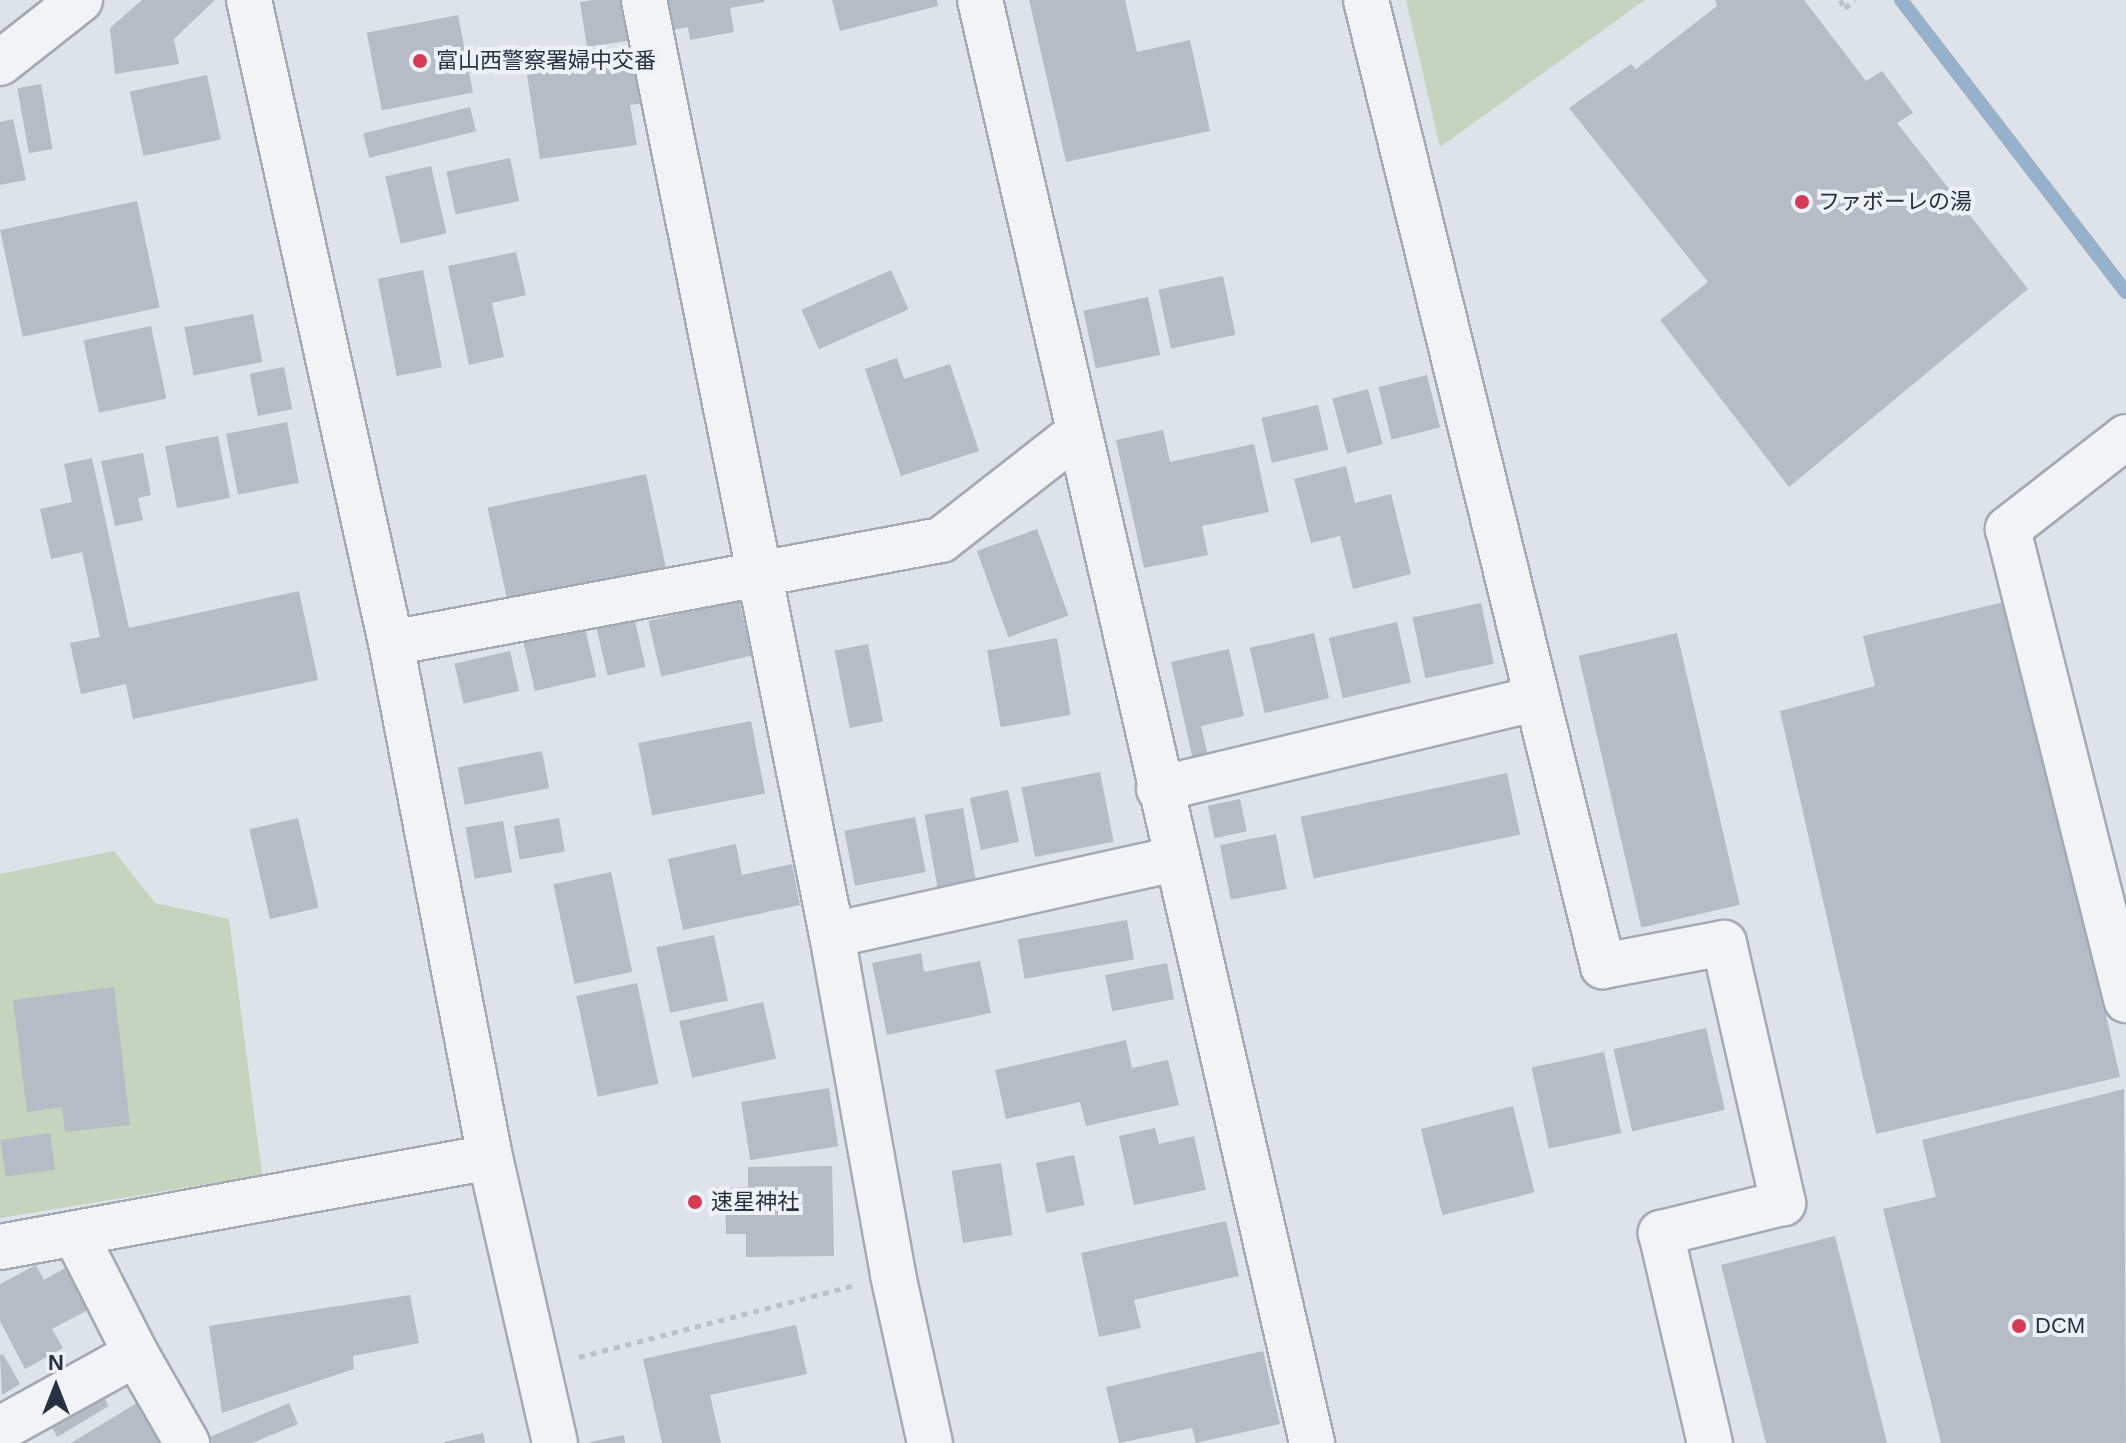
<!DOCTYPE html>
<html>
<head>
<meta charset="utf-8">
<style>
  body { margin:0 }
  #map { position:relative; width:2126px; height:1443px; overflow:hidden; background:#dee3e9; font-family:Helvetica,"Noto Sans JP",sans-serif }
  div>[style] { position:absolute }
  .green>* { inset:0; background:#c5d3bf }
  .stream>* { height:14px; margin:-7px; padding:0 7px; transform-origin:7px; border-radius:7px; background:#97b1cb }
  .building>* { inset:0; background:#b5bcc6; transform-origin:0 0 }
  .path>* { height:5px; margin-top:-2.5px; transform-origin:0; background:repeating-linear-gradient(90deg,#bcc1c8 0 6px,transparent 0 12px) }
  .roads { filter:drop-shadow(2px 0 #a3aab3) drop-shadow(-2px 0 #a3aab3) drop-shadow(0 2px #a3aab3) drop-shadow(0 -2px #a3aab3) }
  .minor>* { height:44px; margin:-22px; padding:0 22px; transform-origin:22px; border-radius:22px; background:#f1f3f7 }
  .dots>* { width:22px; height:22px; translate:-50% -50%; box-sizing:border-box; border:4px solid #eef2f6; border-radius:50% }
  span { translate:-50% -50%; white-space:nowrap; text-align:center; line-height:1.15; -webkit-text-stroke:8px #eef2f6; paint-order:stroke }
  .poi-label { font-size:22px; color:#273141 }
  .left { translate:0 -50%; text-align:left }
  .north { position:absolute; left:16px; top:1347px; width:80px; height:80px; -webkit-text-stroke:6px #eef2f6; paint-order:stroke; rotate:0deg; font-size:22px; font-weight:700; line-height:32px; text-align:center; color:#273141 }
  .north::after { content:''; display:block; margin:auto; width:28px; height:36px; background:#273141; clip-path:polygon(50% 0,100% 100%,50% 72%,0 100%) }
</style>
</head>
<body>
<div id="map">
  <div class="green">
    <div style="clip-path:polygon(1406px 0,1645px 0,1440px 147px)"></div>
    <div style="clip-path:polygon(114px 851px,155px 903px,229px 919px,262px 1175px,0 1218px,0 874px)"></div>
  </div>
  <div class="stream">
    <div style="left:1901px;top:0;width:369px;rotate:52.4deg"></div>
  </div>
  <div class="building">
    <div style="clip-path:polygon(142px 0,215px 0,174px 39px,179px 64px,115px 74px,110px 28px)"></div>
    <div style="clip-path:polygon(592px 0,626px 0,633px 40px,587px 47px,580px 2px)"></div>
    <div style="clip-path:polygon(656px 0,764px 0,764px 2px,730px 8px,734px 32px,690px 40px,688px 27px,661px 32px)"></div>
    <div style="clip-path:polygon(832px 0,937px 0,938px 6px,840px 31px)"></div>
    <div style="clip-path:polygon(1029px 0,1125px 0,1137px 52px,1190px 40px,1210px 131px,1066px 162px)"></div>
    <div style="clip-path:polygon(1715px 0,1804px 0,1866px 81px,1882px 71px,1913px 113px,1897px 123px,2028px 289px,1789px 487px,1660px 320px,1708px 282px,1569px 108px,1631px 64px,1636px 69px,1717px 6px)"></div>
    <div style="left:458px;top:15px;width:79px;height:93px;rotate:79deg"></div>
    <div style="clip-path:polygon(638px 58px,645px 103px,630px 105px,637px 145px,540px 159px,527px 75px)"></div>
    <div style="left:207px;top:75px;width:66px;height:79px;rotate:78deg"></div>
    <div style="left:41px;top:84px;width:66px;height:24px;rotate:80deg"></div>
    <div style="left:470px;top:107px;width:25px;height:110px;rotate:76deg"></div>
    <div style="clip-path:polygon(13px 119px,26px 180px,0 185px,0 122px)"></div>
    <div style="left:510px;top:158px;width:44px;height:65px;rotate:78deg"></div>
    <div style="left:431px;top:166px;width:69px;height:47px;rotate:77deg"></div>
    <div style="left:137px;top:201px;width:109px;height:140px;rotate:78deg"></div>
    <div style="clip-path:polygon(516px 252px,526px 295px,492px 303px,504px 357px,469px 365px,448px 266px)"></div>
    <div style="left:423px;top:270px;width:99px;height:46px;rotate:79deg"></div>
    <div style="left:891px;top:270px;width:43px;height:98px;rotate:66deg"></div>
    <div style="left:1223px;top:276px;width:60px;height:66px;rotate:78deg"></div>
    <div style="left:1148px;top:297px;width:59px;height:66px;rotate:78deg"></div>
    <div style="left:253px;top:314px;width:49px;height:70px;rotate:79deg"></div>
    <div style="left:151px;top:326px;width:74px;height:69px;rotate:78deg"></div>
    <div style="clip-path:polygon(897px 358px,904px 379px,950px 364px,979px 451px,901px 476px,865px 369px)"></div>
    <div style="left:284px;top:367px;width:43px;height:35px;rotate:79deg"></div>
    <div style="left:1427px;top:375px;width:54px;height:50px;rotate:76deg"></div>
    <div style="left:1368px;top:389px;width:57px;height:37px;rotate:75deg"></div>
    <div style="left:1318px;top:405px;width:46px;height:58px;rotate:77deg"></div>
    <div style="left:287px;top:422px;width:62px;height:62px;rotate:79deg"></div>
    <div style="clip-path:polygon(1163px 430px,1170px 462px,1254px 444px,1269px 512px,1202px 526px,1208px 555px,1144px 568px,1116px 440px)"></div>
    <div style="left:218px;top:436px;width:63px;height:54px;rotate:79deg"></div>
    <div style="clip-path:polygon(143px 453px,151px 495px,138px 498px,143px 520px,115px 526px,101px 461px)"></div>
    <div style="clip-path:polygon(92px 458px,129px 628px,299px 591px,318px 680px,133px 719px,126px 684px,81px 694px,70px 643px,100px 637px,82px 552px,51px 559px,40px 509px,72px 502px,64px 464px)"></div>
    <div style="clip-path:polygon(1346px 466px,1355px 503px,1391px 494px,1411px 574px,1353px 589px,1340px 536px,1311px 543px,1294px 479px)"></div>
    <div style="left:646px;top:474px;width:115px;height:162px;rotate:78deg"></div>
    <div style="left:1037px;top:529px;width:92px;height:64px;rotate:70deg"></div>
    <div style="left:739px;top:600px;width:57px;height:93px;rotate:77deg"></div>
    <div style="clip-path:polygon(2012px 600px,2120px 1077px,1876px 1134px,1780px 711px,1875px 686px,1863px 636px)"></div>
    <div style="left:1481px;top:603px;width:62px;height:70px;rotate:78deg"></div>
    <div style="left:634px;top:617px;width:51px;height:39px;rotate:77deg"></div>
    <div style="left:1397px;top:622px;width:62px;height:70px;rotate:77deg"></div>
    <div style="left:585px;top:628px;width:50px;height:63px;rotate:77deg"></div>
    <div style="left:1314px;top:633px;width:67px;height:66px;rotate:77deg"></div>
    <div style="left:1677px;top:633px;width:279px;height:101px;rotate:77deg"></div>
    <div style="left:1057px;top:638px;width:78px;height:71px;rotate:80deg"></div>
    <div style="left:868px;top:644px;width:79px;height:34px;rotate:79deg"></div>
    <div style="clip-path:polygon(1229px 649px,1244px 716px,1201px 726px,1208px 756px,1193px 760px,1171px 662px)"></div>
    <div style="left:510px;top:651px;width:41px;height:57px;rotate:77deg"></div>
    <div style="left:751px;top:721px;width:74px;height:115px;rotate:79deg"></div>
    <div style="left:542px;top:751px;width:38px;height:86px;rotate:79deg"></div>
    <div style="left:1100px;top:772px;width:71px;height:80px;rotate:79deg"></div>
    <div style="left:1507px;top:773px;width:63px;height:211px;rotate:78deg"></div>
    <div style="left:1008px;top:790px;width:53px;height:39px;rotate:78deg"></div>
    <div style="left:1240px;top:799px;width:33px;height:33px;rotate:78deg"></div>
    <div style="left:963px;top:808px;width:82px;height:39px;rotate:80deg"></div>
    <div style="left:915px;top:817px;width:56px;height:72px;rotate:79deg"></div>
    <div style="left:298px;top:818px;width:92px;height:50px;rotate:77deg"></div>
    <div style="left:559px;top:818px;width:34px;height:46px;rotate:80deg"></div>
    <div style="left:503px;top:821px;width:52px;height:38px;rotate:80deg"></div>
    <div style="left:1276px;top:834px;width:56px;height:57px;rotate:79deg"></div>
    <div style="clip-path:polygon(736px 844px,742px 875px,792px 864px,800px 905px,683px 930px,668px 859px)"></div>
    <div style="left:611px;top:872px;width:102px;height:59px;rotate:78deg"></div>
    <div style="left:1127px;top:920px;width:40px;height:111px;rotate:80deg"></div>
    <div style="left:714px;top:935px;width:67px;height:59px;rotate:78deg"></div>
    <div style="clip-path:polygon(921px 953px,924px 972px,980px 961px,991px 1013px,887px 1035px,872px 963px)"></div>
    <div style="left:1167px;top:963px;width:37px;height:63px;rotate:79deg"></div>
    <div style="left:637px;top:983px;width:103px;height:62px;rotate:78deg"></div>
    <div style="clip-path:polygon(114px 987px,130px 1125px,65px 1132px,62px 1107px,27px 1112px,13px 1000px)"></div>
    <div style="left:763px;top:1002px;width:58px;height:86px;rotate:77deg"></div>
    <div style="left:1706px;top:1028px;width:84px;height:95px;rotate:77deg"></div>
    <div style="clip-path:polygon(1126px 1040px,1132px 1068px,1168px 1060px,1179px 1105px,1086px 1126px,1080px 1102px,1006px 1119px,995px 1070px)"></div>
    <div style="left:1604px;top:1052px;width:83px;height:74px;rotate:78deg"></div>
    <div style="left:829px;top:1088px;width:59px;height:89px;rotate:81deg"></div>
    <div style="clip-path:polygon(2124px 1089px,2126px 1443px,1941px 1443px,1883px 1209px,1936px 1197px,1922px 1140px)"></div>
    <div style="left:1513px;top:1106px;width:89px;height:95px;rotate:76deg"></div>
    <div style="clip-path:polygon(1155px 1128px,1159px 1144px,1194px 1136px,1206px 1190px,1134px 1205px,1119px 1136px)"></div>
    <div style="left:50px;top:1133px;width:37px;height:50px;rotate:82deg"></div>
    <div style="left:1074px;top:1155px;width:51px;height:39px;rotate:78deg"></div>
    <div style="left:1001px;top:1163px;width:73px;height:50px;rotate:81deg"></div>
    <div style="clip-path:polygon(832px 1166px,834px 1256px,746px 1257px,746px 1234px,726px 1234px,725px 1188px,748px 1187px,748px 1167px)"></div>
    <div style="clip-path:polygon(1226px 1221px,1239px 1276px,1134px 1300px,1141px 1328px,1099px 1337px,1081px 1253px)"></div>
    <div style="clip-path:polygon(1835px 1236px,1887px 1443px,1766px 1443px,1721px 1265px)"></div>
    <div style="clip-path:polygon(36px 1265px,44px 1280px,65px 1268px,88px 1310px,52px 1329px,63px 1348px,25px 1369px,0 1321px,0 1284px)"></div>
    <div style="clip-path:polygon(410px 1295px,419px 1343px,353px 1356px,354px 1369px,222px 1413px,209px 1326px)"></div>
    <div style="clip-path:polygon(796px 1325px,807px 1374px,710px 1395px,721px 1443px,662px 1443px,643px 1359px)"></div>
    <div style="clip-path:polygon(1263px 1351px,1280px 1424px,1196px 1443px,1192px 1428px,1119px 1443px,1106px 1387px)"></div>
    <div style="clip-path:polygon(3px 1354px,20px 1384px,2px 1395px,0 1355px)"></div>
    <div style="left:98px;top:1388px;width:21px;height:60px;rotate:59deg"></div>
    <div style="clip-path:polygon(140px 1401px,166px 1443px,71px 1443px)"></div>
    <div style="clip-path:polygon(289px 1403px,298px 1424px,252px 1443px,212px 1443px,210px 1437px)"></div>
    <div style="clip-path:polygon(483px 1433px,485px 1443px,445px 1443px,444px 1442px)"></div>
    <div style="clip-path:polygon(624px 1435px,625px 1443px,590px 1443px,590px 1442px)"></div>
  </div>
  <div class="path">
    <div style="left:1840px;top:0;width:9px;rotate:58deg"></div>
    <div style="left:1845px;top:8px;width:13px;rotate:-39deg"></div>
    <div style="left:579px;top:1357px;width:282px;rotate:-14.6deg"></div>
  </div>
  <div class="roads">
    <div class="minor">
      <div style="left:249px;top:0;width:658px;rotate:77.55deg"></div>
      <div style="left:391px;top:643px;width:523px;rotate:79.1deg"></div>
      <div style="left:490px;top:1157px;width:293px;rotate:77.2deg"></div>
      <div style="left:644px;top:0;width:954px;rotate:78.63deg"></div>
      <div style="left:832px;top:935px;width:345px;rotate:79.8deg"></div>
      <div style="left:893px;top:1275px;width:172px;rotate:77.6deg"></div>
      <div style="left:980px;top:0;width:1481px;rotate:77.04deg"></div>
      <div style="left:1366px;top:0;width:995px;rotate:76.22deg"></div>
      <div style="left:1603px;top:966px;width:123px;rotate:-10.8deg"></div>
      <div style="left:1724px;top:943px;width:267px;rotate:77.2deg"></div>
      <div style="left:1783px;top:1203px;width:126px;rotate:166.2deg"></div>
      <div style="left:1661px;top:1233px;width:216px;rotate:76.9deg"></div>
      <div style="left:0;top:63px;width:102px;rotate:-38.2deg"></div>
      <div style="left:2126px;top:437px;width:150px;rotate:142.1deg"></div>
      <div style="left:2008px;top:529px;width:486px;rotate:75.9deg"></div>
      <div style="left:391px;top:643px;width:560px;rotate:-10.61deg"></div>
      <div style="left:941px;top:540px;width:174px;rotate:-38deg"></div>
      <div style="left:1159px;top:789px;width:389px;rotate:-13.5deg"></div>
      <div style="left:832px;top:935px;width:350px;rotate:-12.5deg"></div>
      <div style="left:0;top:1247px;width:498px;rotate:-10.4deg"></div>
      <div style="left:136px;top:1354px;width:103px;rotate:60.2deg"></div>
      <div style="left:0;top:1429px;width:155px;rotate:-28.9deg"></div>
      <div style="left:136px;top:1354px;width:135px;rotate:-116.9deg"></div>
    </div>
  </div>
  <div class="dots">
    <div style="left:420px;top:61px;background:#d63b56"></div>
    <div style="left:1802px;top:202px;background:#d63b56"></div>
    <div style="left:695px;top:1202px;background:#d63b56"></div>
    <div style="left:2019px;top:1326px;background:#d63b56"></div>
  </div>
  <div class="poi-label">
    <span class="left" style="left:436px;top:61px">富山西警察署婦中交番</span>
    <span class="left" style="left:1818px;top:202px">ファボーレの湯</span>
    <span class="left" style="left:711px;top:1202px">速星神社</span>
    <span class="left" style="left:2035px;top:1326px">DCM</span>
  </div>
  <div class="north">N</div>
</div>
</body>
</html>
